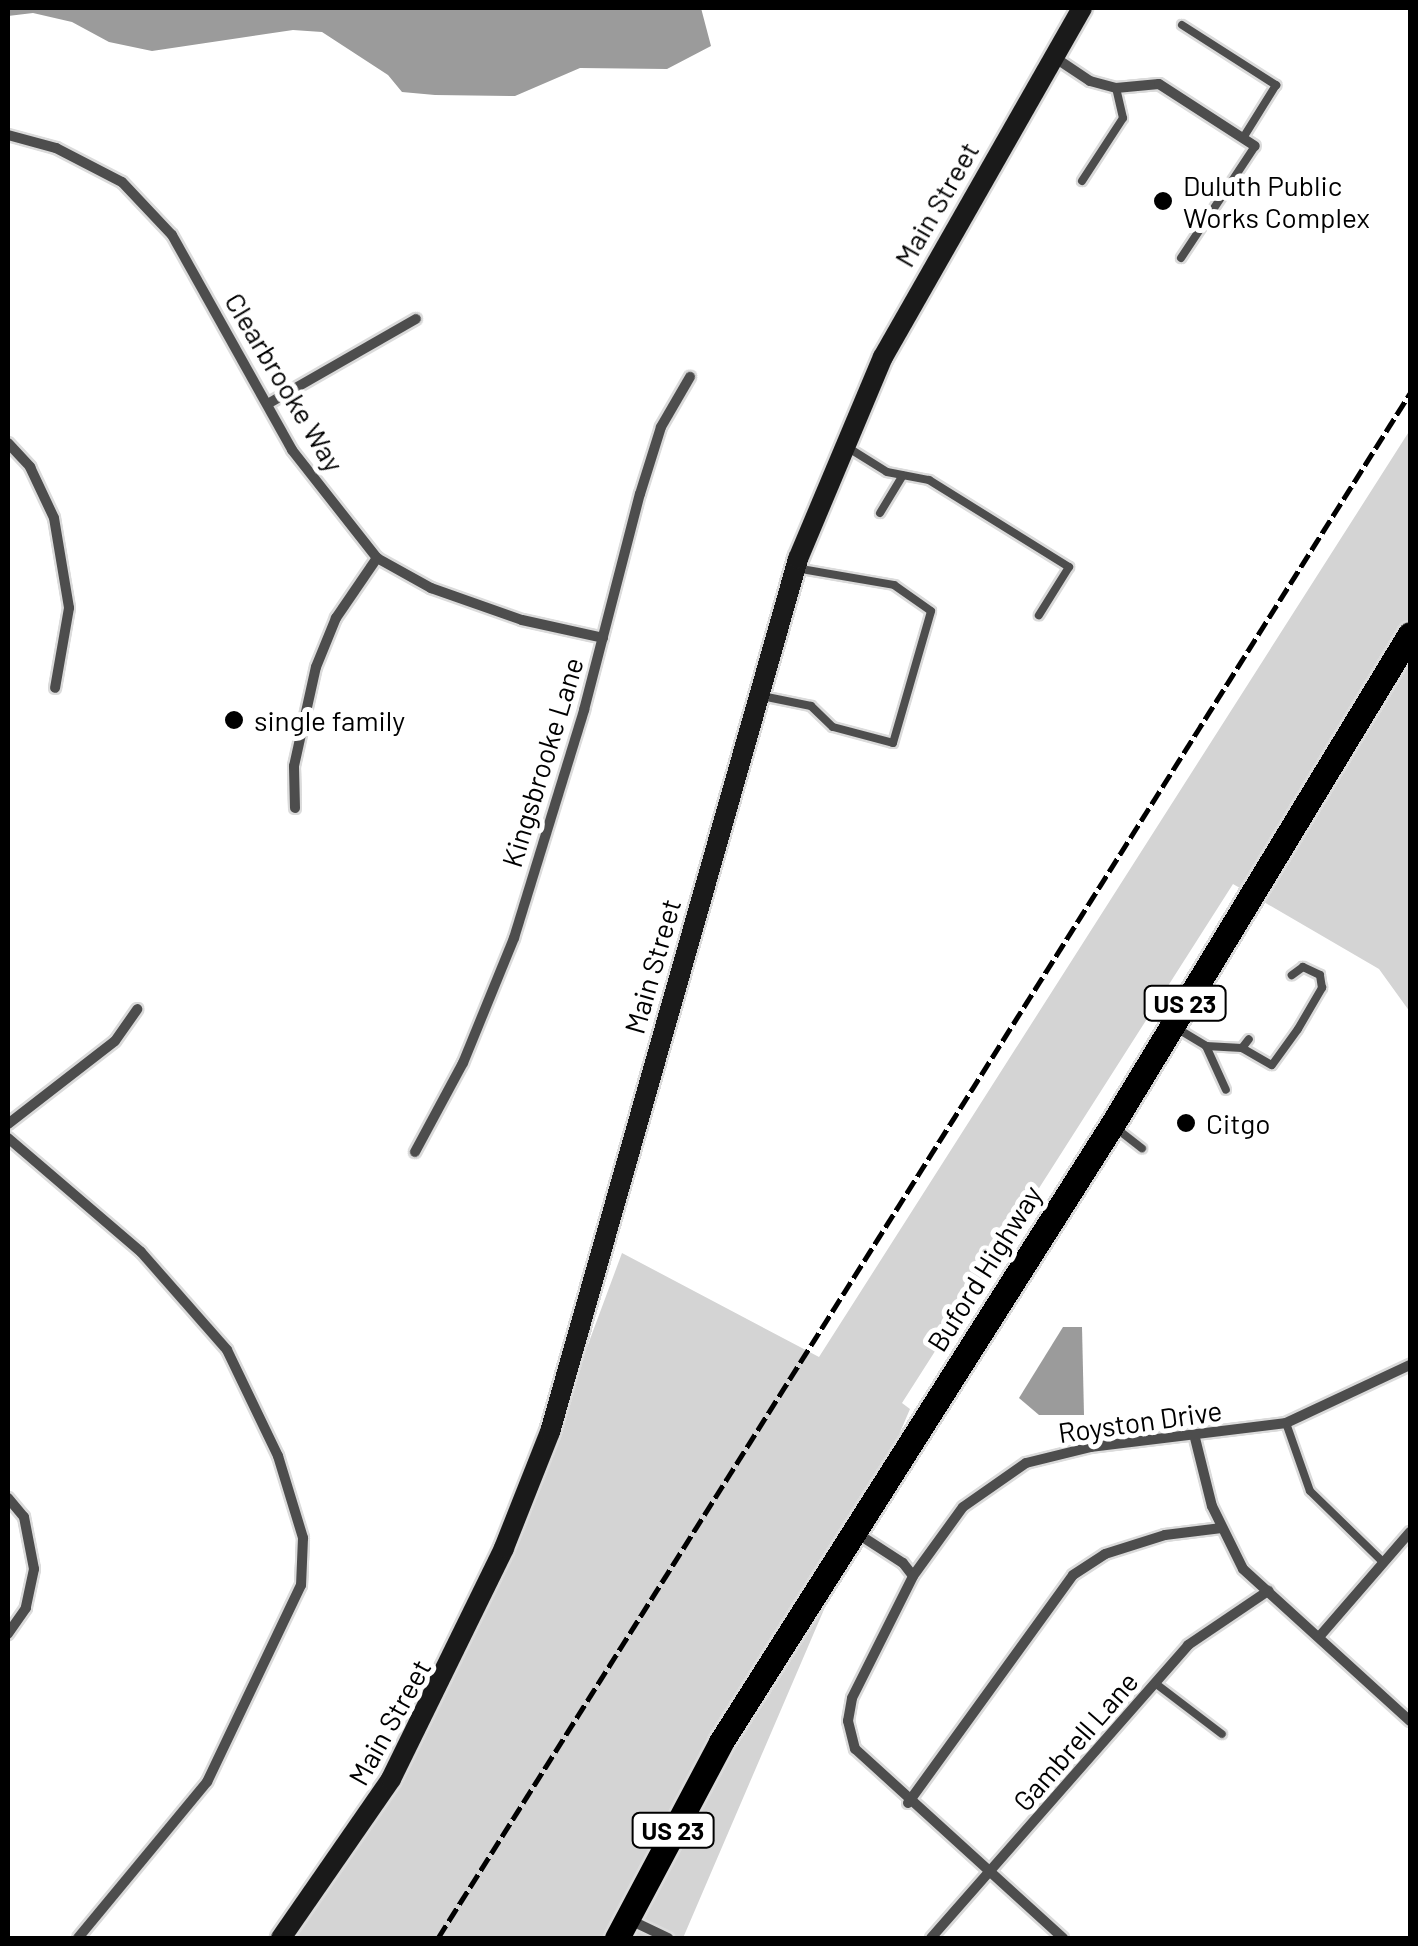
<!DOCTYPE html>
<html>
<head>
<meta charset="utf-8">
<style>
  body { margin:0 }
  #map { position:relative; width:1418px; height:1946px; overflow:hidden; background:#fff; font-family:Barlow,sans-serif }
  div>[style] { position:absolute }
  .green>* { inset:0; background:#d4d4d4 }
  .water>* { inset:0; background:#9b9b9b }
  .roads { filter:drop-shadow(2px 0 #dbdbdb) drop-shadow(-2px 0 #dbdbdb) drop-shadow(0 2px #dbdbdb) drop-shadow(0 -2px #dbdbdb) }
  .lane>* { height:8px; margin:-4px; padding:0 4px; transform-origin:4px; border-radius:4px; background:#4d4d4d }
  .street>* { height:10px; margin:-5px; padding:0 5px; transform-origin:5px; border-radius:5px; background:#4d4d4d }
  .secondary>* { height:20px; margin:-10px; padding:0 10px; transform-origin:10px; border-radius:10px; background:#1a1a1a }
  .primary>* { height:25px; margin:-12.5px; padding:0 12.5px; transform-origin:12.5px; border-radius:12.5px; background:#000 }
  .rail>* { height:5px; margin-top:-2.5px; transform-origin:0; background:repeating-linear-gradient(90deg,#000 0 15px,transparent 0 20px) }
  .dots>* { width:28px; height:28px; translate:-50% -50%; box-sizing:border-box; border:5px solid #fff; border-radius:50% }
  span { translate:-50% -50%; white-space:nowrap; text-align:center; line-height:1.15; -webkit-text-stroke:10px #fff; paint-order:stroke }
  .shield-label span { padding:2px 8px; background:#fff; border:2px solid; border-radius:8px; -webkit-text-stroke-width:0 }
  .shield-label { font-size:25px; color:#000; font-weight:700 }
  .poi-label { font-size:28px; color:#000 }
  .left { translate:0 -50%; text-align:left }
  .street-label { font-size:28px; color:#000 }
  .frame { position:absolute; inset:0; border:10px solid #000; pointer-events:none }
</style>
</head>
<body>
<div id="map">
  <div class="green">
    <div style="clip-path:polygon(1410px 430px,1410px 1012px,1379px 969px,1233px 884px,902px 1403px,910px 1409px,683px 1938px,286px 1938px,358px 1845px,459px 1647px,547px 1455px,622px 1253px,819px 1357px)"></div>
  </div>
  <div class="water">
    <div style="clip-path:polygon(8px 8px,701px 8px,711px 46px,667px 69px,580px 68px,515px 96px,435px 95px,402px 92px,388px 75px,322px 32px,293px 30px,152px 51px,109px 42px,72px 22px,33px 13px,8px 16px)"></div>
    <div style="clip-path:polygon(1063px 1327px,1082px 1327px,1084px 1415px,1039px 1415px,1019px 1398px)"></div>
  </div>
  <div class="roads">
    <div class="lane">
      <div style="left:1182px;top:25px;width:112px;rotate:32.6deg"></div>
      <div style="left:1276px;top:85px;width:62px;rotate:121.9deg"></div>
      <div style="left:1082px;top:181px;width:75px;rotate:-56.9deg"></div>
      <div style="left:1123px;top:118px;width:31px;rotate:-103deg"></div>
      <div style="left:1181px;top:258px;width:134px;rotate:-56.5deg"></div>
      <div style="left:847px;top:447px;width:47px;rotate:32deg"></div>
      <div style="left:887px;top:472px;width:43px;rotate:10.8deg"></div>
      <div style="left:929px;top:480px;width:165px;rotate:31.9deg"></div>
      <div style="left:1069px;top:567px;width:57px;rotate:122deg"></div>
      <div style="left:880px;top:513px;width:44px;rotate:-58.8deg"></div>
      <div style="left:762px;top:696px;width:50px;rotate:11.5deg"></div>
      <div style="left:811px;top:706px;width:30px;rotate:44deg"></div>
      <div style="left:833px;top:727px;width:62px;rotate:14.9deg"></div>
      <div style="left:893px;top:743px;width:137px;rotate:-73.9deg"></div>
      <div style="left:931px;top:611px;width:45px;rotate:-144.9deg"></div>
      <div style="left:894px;top:585px;width:99px;rotate:-170.2deg"></div>
      <div style="left:1178px;top:1029px;width:33px;rotate:31deg"></div>
      <div style="left:1206px;top:1046px;width:48px;rotate:65.6deg"></div>
      <div style="left:1206px;top:1046px;width:36px;rotate:3deg"></div>
      <div style="left:1242px;top:1048px;width:11px;rotate:-52deg"></div>
      <div style="left:1242px;top:1048px;width:34px;rotate:30deg"></div>
      <div style="left:1272px;top:1065px;width:44px;rotate:-54.2deg"></div>
      <div style="left:1298px;top:1029px;width:48px;rotate:-59.7deg"></div>
      <div style="left:1322px;top:988px;width:13px;rotate:-99deg"></div>
      <div style="left:1320px;top:975px;width:19px;rotate:-155deg"></div>
      <div style="left:1303px;top:967px;width:14px;rotate:144deg"></div>
      <div style="left:1116px;top:1128px;width:33px;rotate:38deg"></div>
      <div style="left:1286px;top:1423px;width:72px;rotate:70.6deg"></div>
      <div style="left:1310px;top:1491px;width:103px;rotate:44.2deg"></div>
      <div style="left:1155px;top:1683px;width:84px;rotate:37.3deg"></div>
    </div>
    <div class="street">
      <div style="left:1054px;top:57px;width:43px;rotate:33.7deg"></div>
      <div style="left:1090px;top:81px;width:27px;rotate:15deg"></div>
      <div style="left:1116px;top:88px;width:43px;rotate:-5.3deg"></div>
      <div style="left:1159px;top:84px;width:114px;rotate:32.9deg"></div>
      <div style="left:8px;top:135px;width:50px;rotate:15.2deg"></div>
      <div style="left:56px;top:148px;width:74px;rotate:27.3deg"></div>
      <div style="left:122px;top:182px;width:73px;rotate:46.7deg"></div>
      <div style="left:172px;top:235px;width:246px;rotate:60.8deg"></div>
      <div style="left:292px;top:450px;width:137px;rotate:51.8deg"></div>
      <div style="left:377px;top:558px;width:62px;rotate:29.1deg"></div>
      <div style="left:431px;top:588px;width:96px;rotate:19.4deg"></div>
      <div style="left:522px;top:620px;width:83px;rotate:12.5deg"></div>
      <div style="left:271px;top:402px;width:167px;rotate:-29.8deg"></div>
      <div style="left:8px;top:443px;width:33px;rotate:47deg"></div>
      <div style="left:30px;top:467px;width:56px;rotate:64.8deg"></div>
      <div style="left:54px;top:518px;width:91px;rotate:80.5deg"></div>
      <div style="left:69px;top:608px;width:81px;rotate:99.9deg"></div>
      <div style="left:295px;top:808px;width:42px;rotate:-91.4deg"></div>
      <div style="left:294px;top:766px;width:101px;rotate:-77.5deg"></div>
      <div style="left:316px;top:667px;width:53px;rotate:-67.8deg"></div>
      <div style="left:336px;top:618px;width:73px;rotate:-55.7deg"></div>
      <div style="left:8px;top:1124px;width:135px;rotate:-37.8deg"></div>
      <div style="left:115px;top:1041px;width:39px;rotate:-55deg"></div>
      <div style="left:8px;top:1138px;width:175px;rotate:40.6deg"></div>
      <div style="left:141px;top:1252px;width:130px;rotate:48.7deg"></div>
      <div style="left:227px;top:1350px;width:118px;rotate:64.3deg"></div>
      <div style="left:278px;top:1456px;width:86px;rotate:73deg"></div>
      <div style="left:303px;top:1538px;width:47px;rotate:92.4deg"></div>
      <div style="left:301px;top:1585px;width:218px;rotate:115.5deg"></div>
      <div style="left:207px;top:1782px;width:202px;rotate:129.6deg"></div>
      <div style="left:415px;top:1152px;width:101px;rotate:-61.7deg"></div>
      <div style="left:463px;top:1063px;width:135px;rotate:-67.8deg"></div>
      <div style="left:514px;top:938px;width:239px;rotate:-72.9deg"></div>
      <div style="left:584px;top:710px;width:223px;rotate:-75.5deg"></div>
      <div style="left:640px;top:494px;width:70px;rotate:-72.6deg"></div>
      <div style="left:661px;top:427px;width:58px;rotate:-59.9deg"></div>
      <div style="left:1195px;top:1438px;width:70px;rotate:76deg"></div>
      <div style="left:1212px;top:1506px;width:70px;rotate:63.8deg"></div>
      <div style="left:1243px;top:1569px;width:226px;rotate:42.3deg"></div>
      <div style="left:8px;top:1498px;width:25px;rotate:50deg"></div>
      <div style="left:24px;top:1517px;width:53px;rotate:79.1deg"></div>
      <div style="left:34px;top:1569px;width:40px;rotate:102deg"></div>
      <div style="left:26px;top:1608px;width:32px;rotate:125deg"></div>
      <div style="left:855px;top:1532px;width:57px;rotate:32.9deg"></div>
      <div style="left:903px;top:1563px;width:16px;rotate:52deg"></div>
      <div style="left:1319px;top:1637px;width:139px;rotate:-49.1deg"></div>
      <div style="left:908px;top:1803px;width:281px;rotate:-54.1deg"></div>
      <div style="left:1073px;top:1575px;width:38px;rotate:-33deg"></div>
      <div style="left:1105px;top:1554px;width:63px;rotate:-17.6deg"></div>
      <div style="left:1165px;top:1535px;width:57px;rotate:-7deg"></div>
      <div style="left:626px;top:1918px;width:47px;rotate:25.5deg"></div>
      <div style="left:931px;top:1938px;width:390px;rotate:-48.7deg"></div>
      <div style="left:1188px;top:1645px;width:97px;rotate:-34deg"></div>
      <div style="left:1063px;top:1938px;width:281px;rotate:-137.7deg"></div>
      <div style="left:855px;top:1749px;width:29px;rotate:-104deg"></div>
      <div style="left:848px;top:1721px;width:23px;rotate:-80deg"></div>
      <div style="left:852px;top:1698px;width:136px;rotate:-63.4deg"></div>
      <div style="left:913px;top:1576px;width:85px;rotate:-54.1deg"></div>
      <div style="left:963px;top:1507px;width:77px;rotate:-34.9deg"></div>
      <div style="left:1026px;top:1463px;width:67px;rotate:-13.8deg"></div>
      <div style="left:1091px;top:1447px;width:196px;rotate:-7deg"></div>
      <div style="left:1286px;top:1423px;width:137px;rotate:-25.1deg"></div>
    </div>
    <div class="secondary">
      <div style="left:281px;top:1938px;width:193px;rotate:-55.3deg"></div>
      <div style="left:391px;top:1779px;width:257px;rotate:-63.9deg"></div>
      <div style="left:504px;top:1548px;width:125px;rotate:-68.4deg"></div>
      <div style="left:550px;top:1432px;width:908px;rotate:-74.14deg"></div>
      <div style="left:798px;top:559px;width:219px;rotate:-67.2deg"></div>
      <div style="left:883px;top:357px;width:402px;rotate:-60.3deg"></div>
    </div>
    <div class="primary">
      <div style="left:617px;top:1938px;width:222px;rotate:-62deg"></div>
      <div style="left:721px;top:1742px;width:730px;rotate:-57.64deg"></div>
      <div style="left:1112px;top:1125px;width:574px;rotate:-58.75deg"></div>
    </div>
  </div>
  <div class="rail">
    <div style="left:438px;top:1938px;width:1825px;rotate:-57.82deg"></div>
  </div>
  <div class="dots">
    <div style="left:1163px;top:201px;background:#000"></div>
    <div style="left:234px;top:720px;background:#000"></div>
    <div style="left:1186px;top:1123px;background:#000"></div>
  </div>
  <div class="shield-label">
    <span style="left:1185px;top:1003px">US 23</span>
    <span style="left:673px;top:1830px">US 23</span>
  </div>
  <div class="poi-label">
    <span class="left" style="left:1183px;top:201px">Duluth Public<br>Works Complex</span>
    <span class="left" style="left:254px;top:720px">single family</span>
    <span class="left" style="left:1206px;top:1123px">Citgo</span>
  </div>
  <div class="street-label">
    <span style="left:936px;top:204px;rotate:-60deg">Main Street</span>
    <span style="left:285px;top:382px;rotate:59deg">Clearbrooke Way</span>
    <span style="left:542px;top:762px;rotate:-73deg">Kingsbrooke Lane</span>
    <span style="left:652px;top:966px;rotate:-74deg">Main Street</span>
    <span style="left:984px;top:1268px;rotate:-58deg">Buford Highway</span>
    <span style="left:1140px;top:1421px;rotate:-8deg">Royston Drive</span>
    <span style="left:389px;top:1722px;rotate:-61deg">Main Street</span>
    <span style="left:1075px;top:1741px;rotate:-49deg">Gambrell Lane</span>
  </div>
  <div class="frame"></div>
</div>
</body>
</html>
